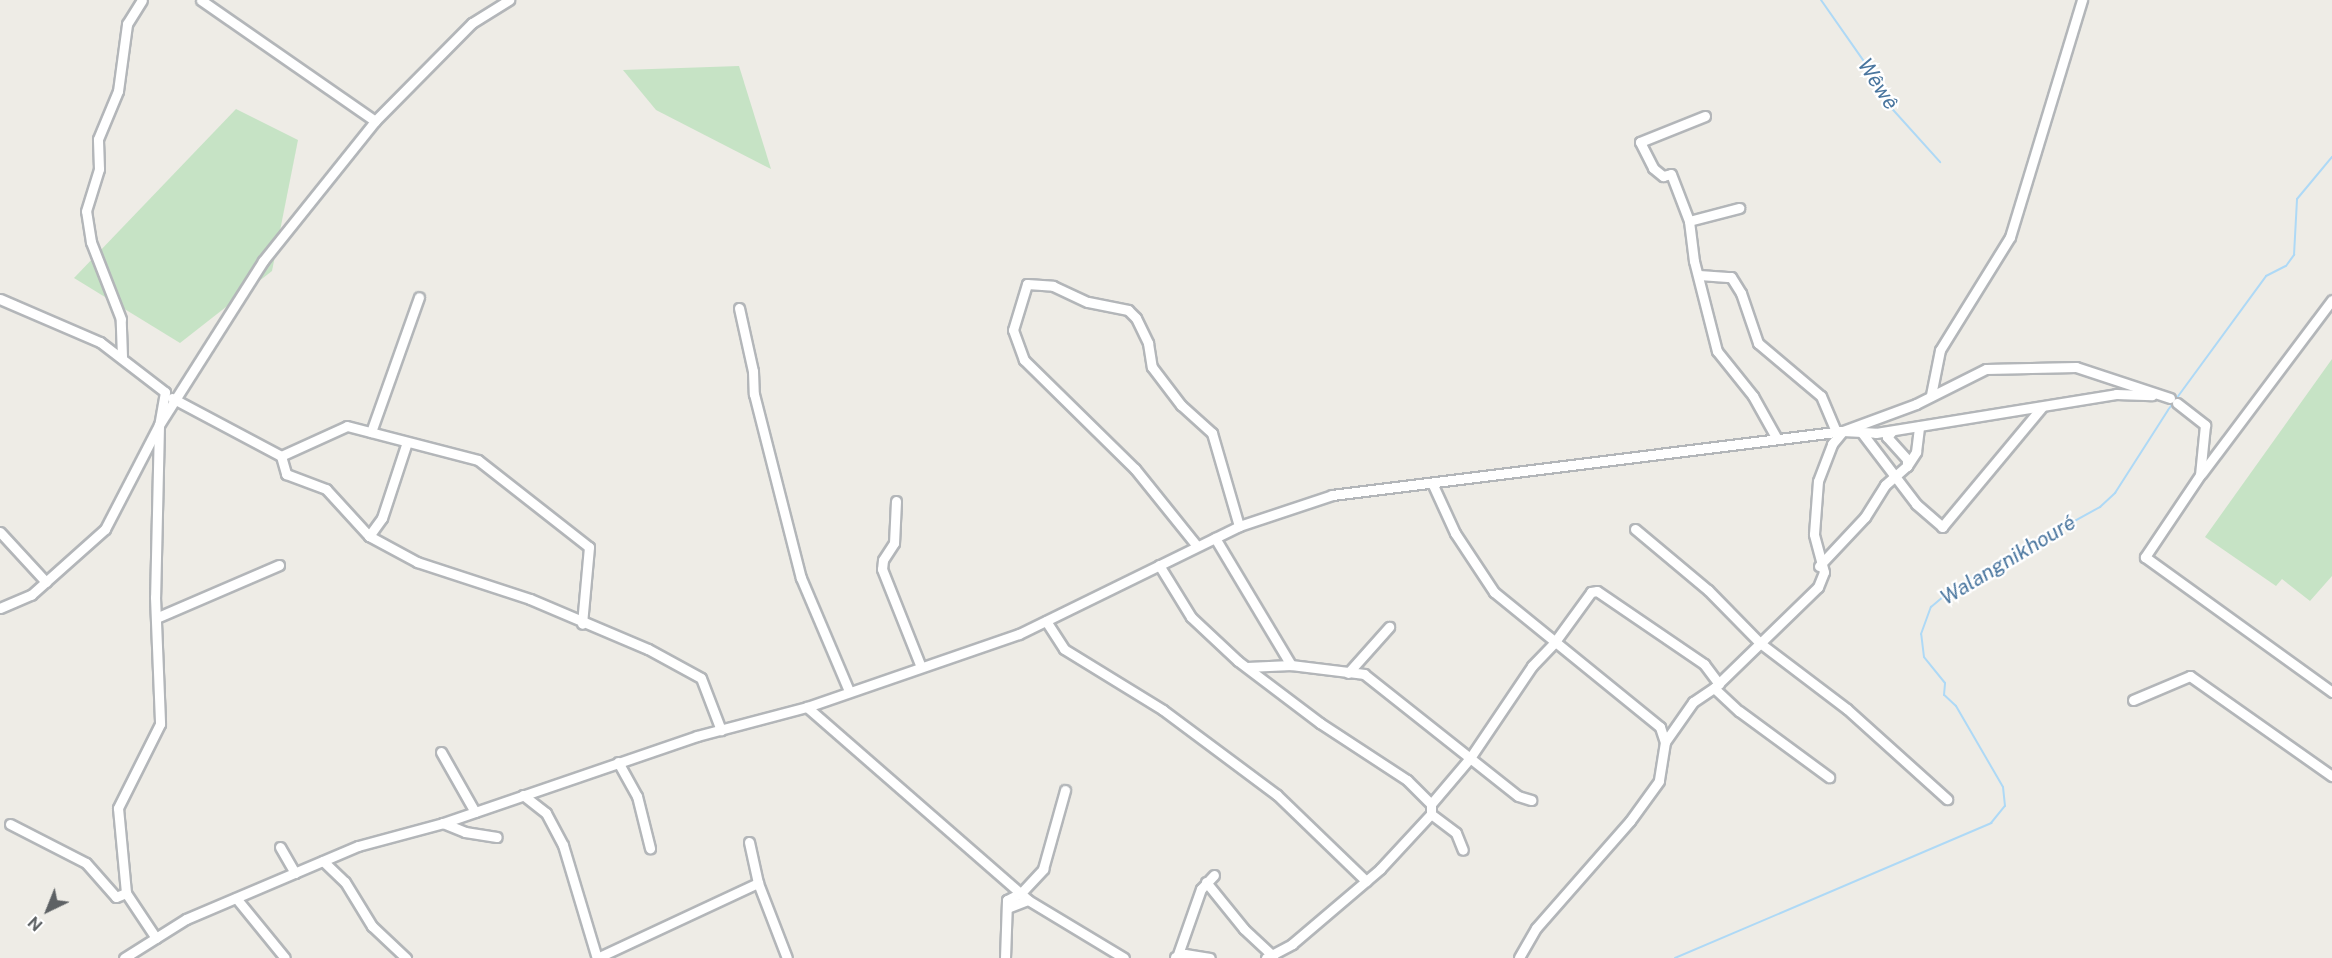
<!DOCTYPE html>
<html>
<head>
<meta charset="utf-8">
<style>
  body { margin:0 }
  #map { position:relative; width:2332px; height:958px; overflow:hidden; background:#eeece6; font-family:"Public Sans",sans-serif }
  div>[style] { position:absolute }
  .green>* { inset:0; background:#c6e3c5 }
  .stream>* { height:2px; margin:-1px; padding:0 1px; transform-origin:1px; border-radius:1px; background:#aed9f6 }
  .roads { filter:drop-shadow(2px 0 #b3b6b9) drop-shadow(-2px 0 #b3b6b9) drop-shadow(0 2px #b3b6b9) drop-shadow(0 -2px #b3b6b9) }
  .minor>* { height:9px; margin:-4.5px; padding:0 4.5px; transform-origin:4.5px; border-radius:4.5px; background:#fff }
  span { translate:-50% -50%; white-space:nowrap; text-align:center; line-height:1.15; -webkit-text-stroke:4.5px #fff; paint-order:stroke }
  .water-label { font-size:21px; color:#49759e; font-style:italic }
  .north { position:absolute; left:18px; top:880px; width:60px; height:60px; -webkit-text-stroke:4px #fff; paint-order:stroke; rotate:223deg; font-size:16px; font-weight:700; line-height:24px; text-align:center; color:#5d6164 }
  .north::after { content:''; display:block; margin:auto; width:21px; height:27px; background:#5d6164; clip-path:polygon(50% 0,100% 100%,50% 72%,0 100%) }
</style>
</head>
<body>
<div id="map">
  <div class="green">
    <div style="clip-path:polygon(739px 66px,771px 169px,656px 110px,623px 70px)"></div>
    <div style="clip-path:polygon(236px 109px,298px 140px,272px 271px,180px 343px,74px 278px)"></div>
    <div style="clip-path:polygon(2332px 359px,2332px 576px,2310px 601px,2282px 579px,2276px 586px,2205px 537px)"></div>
  </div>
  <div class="stream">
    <div style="left:1821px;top:0;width:85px;rotate:55deg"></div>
    <div style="left:1870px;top:70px;width:36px;rotate:63deg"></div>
    <div style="left:1886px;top:102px;width:81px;rotate:48deg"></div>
    <div style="left:1675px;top:958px;width:344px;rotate:-23.1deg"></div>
    <div style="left:1991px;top:823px;width:22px;rotate:-51deg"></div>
    <div style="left:2005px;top:806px;width:19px;rotate:-96deg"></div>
    <div style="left:2003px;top:787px;width:94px;rotate:-120.1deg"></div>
    <div style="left:1956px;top:706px;width:16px;rotate:-137deg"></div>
    <div style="left:1944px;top:695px;width:12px;rotate:-85deg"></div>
    <div style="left:1945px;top:683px;width:33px;rotate:-129deg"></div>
    <div style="left:1924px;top:657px;width:23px;rotate:-97deg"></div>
    <div style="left:1921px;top:634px;width:29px;rotate:-70deg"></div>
    <div style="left:1931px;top:607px;width:31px;rotate:-40deg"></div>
    <div style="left:1955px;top:587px;width:166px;rotate:-28.9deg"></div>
    <div style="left:2100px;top:507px;width:21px;rotate:-43deg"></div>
    <div style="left:2115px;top:493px;width:98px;rotate:-57.4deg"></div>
    <div style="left:2168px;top:410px;width:166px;rotate:-53.8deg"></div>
    <div style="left:2266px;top:276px;width:22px;rotate:-27deg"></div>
    <div style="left:2286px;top:266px;width:14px;rotate:-54deg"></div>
    <div style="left:2294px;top:255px;width:56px;rotate:-86.9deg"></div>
    <div style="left:2297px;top:199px;width:55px;rotate:-50.2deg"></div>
  </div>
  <div class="roads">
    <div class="minor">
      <div style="left:201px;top:0;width:212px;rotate:34.8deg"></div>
      <div style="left:1705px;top:116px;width:70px;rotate:158.2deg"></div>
      <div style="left:1640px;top:142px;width:29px;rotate:63deg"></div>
      <div style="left:1653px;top:168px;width:13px;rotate:39deg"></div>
      <div style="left:1663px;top:176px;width:8px;rotate:-14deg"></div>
      <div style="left:1671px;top:174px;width:50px;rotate:69deg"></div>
      <div style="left:1689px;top:221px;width:40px;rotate:82.9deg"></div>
      <div style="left:1694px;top:261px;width:93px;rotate:75.7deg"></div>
      <div style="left:1717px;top:351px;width:58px;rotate:51.3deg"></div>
      <div style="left:1753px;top:396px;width:49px;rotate:60.8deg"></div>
      <div style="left:1689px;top:221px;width:52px;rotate:-14.6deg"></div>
      <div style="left:1699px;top:275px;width:32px;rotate:4deg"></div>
      <div style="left:1731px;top:277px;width:19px;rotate:58deg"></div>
      <div style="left:1741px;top:293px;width:53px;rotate:71.2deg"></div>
      <div style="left:1758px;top:343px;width:82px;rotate:40.1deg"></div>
      <div style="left:1821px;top:396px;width:39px;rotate:67deg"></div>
      <div style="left:0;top:299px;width:109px;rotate:23.3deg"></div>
      <div style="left:100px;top:342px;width:82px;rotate:37.6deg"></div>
      <div style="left:165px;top:392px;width:34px;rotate:100deg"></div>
      <div style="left:159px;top:425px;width:172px;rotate:91.3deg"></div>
      <div style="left:155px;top:597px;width:127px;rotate:87.7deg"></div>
      <div style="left:160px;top:724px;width:94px;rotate:116.6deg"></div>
      <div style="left:118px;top:808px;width:85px;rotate:84.6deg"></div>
      <div style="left:126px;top:893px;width:54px;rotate:56.3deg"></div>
      <div style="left:739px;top:308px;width:65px;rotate:77.5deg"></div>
      <div style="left:753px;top:371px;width:23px;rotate:88deg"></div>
      <div style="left:754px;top:394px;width:190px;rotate:75.7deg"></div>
      <div style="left:801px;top:578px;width:123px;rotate:67deg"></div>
      <div style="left:122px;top:357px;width:38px;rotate:-92deg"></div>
      <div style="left:121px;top:319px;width:83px;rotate:-111.3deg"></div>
      <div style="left:91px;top:242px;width:31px;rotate:-99deg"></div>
      <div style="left:86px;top:211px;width:44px;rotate:-72.8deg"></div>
      <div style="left:99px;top:169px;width:30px;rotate:-92deg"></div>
      <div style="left:98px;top:139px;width:52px;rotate:-67.4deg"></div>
      <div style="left:118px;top:91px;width:68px;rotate:-82.3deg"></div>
      <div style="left:127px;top:24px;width:28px;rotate:-58deg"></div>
      <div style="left:1931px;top:395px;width:46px;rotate:-78.7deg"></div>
      <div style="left:1940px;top:350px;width:133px;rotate:-58.2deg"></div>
      <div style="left:2010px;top:237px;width:248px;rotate:-73.1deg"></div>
      <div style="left:172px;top:398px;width:123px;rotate:28deg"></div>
      <div style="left:281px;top:456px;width:72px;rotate:-24.4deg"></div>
      <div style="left:347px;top:426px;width:135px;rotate:14.5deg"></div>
      <div style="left:478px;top:460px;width:141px;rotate:38.1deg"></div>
      <div style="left:589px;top:547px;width:77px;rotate:95.2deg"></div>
      <div style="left:2177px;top:403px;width:36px;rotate:38deg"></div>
      <div style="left:2205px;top:425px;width:50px;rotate:95.7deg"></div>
      <div style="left:2200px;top:475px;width:99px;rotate:123.9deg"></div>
      <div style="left:2145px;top:557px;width:231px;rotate:35.8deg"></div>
      <div style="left:1892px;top:431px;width:8px;rotate:130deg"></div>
      <div style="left:1887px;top:437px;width:30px;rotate:48deg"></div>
      <div style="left:1907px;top:459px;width:7px;rotate:90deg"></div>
      <div style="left:371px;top:432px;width:143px;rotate:-70.4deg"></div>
      <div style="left:1862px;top:433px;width:89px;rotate:52.7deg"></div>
      <div style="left:1916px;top:504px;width:35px;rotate:41deg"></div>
      <div style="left:1942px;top:527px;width:156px;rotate:-50.2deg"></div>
      <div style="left:281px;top:456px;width:19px;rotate:74deg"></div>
      <div style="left:286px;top:474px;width:43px;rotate:20.6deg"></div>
      <div style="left:326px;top:489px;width:64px;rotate:47.5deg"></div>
      <div style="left:369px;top:536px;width:55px;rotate:28.4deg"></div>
      <div style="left:417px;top:562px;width:119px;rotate:18.1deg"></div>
      <div style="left:530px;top:599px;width:128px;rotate:23deg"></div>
      <div style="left:648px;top:649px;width:60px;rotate:28.7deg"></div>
      <div style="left:701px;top:678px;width:56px;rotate:69deg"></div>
      <div style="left:2202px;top:473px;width:216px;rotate:-53.1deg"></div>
      <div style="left:1433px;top:485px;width:53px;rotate:65.4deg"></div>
      <div style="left:1455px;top:533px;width:71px;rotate:56.5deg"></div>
      <div style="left:1494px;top:592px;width:214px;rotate:39.1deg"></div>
      <div style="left:1660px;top:727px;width:16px;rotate:72deg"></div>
      <div style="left:1665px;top:742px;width:39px;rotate:99deg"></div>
      <div style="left:1659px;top:781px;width:49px;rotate:125.9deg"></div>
      <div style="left:1630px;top:821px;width:142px;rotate:131.3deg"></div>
      <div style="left:1536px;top:928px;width:34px;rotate:120deg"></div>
      <div style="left:896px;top:501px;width:42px;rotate:92.7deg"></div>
      <div style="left:894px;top:543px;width:20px;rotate:123deg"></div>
      <div style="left:883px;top:560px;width:9px;rotate:96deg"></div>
      <div style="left:882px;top:569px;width:105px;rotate:68.3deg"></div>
      <div style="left:1635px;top:529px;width:95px;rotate:39.9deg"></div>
      <div style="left:1708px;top:590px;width:74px;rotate:45.5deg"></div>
      <div style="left:1760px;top:643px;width:109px;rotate:37.2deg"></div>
      <div style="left:1847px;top:709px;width:135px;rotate:42deg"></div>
      <div style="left:0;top:532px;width:68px;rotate:47.4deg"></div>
      <div style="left:369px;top:536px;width:22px;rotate:-54deg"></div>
      <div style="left:382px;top:518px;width:80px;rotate:-71.8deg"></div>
      <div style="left:1215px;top:538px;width:148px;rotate:59.1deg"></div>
      <div style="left:1197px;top:546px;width:99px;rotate:-128.8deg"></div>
      <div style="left:1135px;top:469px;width:156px;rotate:-135.5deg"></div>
      <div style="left:1024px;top:360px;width:32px;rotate:-110deg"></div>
      <div style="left:1013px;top:330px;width:48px;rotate:-73.1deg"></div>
      <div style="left:1027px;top:284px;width:26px;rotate:4deg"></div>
      <div style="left:1053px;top:286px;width:38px;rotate:25deg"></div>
      <div style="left:1088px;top:302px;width:41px;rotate:11.3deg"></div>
      <div style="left:1128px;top:310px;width:11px;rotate:45deg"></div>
      <div style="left:1136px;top:318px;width:28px;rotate:64deg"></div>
      <div style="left:1148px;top:343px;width:24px;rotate:81deg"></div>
      <div style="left:1152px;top:367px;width:48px;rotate:52.7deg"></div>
      <div style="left:1181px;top:405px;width:42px;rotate:42.1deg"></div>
      <div style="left:1212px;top:433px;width:97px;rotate:73.8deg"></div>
      <div style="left:1159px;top:565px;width:61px;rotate:58.4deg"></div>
      <div style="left:1191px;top:617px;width:64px;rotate:43.1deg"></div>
      <div style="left:1238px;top:661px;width:103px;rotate:37.1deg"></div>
      <div style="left:1320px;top:723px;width:104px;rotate:33.2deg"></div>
      <div style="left:1407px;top:780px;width:34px;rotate:45deg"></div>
      <div style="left:1819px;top:566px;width:67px;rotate:-46.8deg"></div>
      <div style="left:1865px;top:517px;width:38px;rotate:-58deg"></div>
      <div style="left:1885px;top:485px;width:29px;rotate:-41deg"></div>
      <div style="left:1907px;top:466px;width:17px;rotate:-57deg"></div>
      <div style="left:1916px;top:452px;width:26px;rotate:-83deg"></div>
      <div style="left:0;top:608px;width:34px;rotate:-23deg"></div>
      <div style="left:31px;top:595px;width:99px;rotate:-41.7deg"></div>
      <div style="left:105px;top:529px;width:117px;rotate:-62.6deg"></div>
      <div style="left:159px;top:425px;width:194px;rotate:-57.6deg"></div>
      <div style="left:263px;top:261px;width:179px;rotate:-51.3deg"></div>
      <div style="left:375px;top:121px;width:138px;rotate:-45.3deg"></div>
      <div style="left:472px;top:23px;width:44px;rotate:-31.9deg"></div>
      <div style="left:156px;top:618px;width:134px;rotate:-23.3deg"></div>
      <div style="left:1046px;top:621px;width:33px;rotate:57deg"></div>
      <div style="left:1064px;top:649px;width:116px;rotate:31.6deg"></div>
      <div style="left:1163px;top:710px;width:142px;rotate:36.7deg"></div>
      <div style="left:1277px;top:795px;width:124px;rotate:44deg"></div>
      <div style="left:1247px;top:667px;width:44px;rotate:-2.6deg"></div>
      <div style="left:1291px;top:665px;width:74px;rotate:7deg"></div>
      <div style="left:1364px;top:674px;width:196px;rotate:38.4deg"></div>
      <div style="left:1518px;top:796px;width:14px;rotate:17deg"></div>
      <div style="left:1348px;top:673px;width:62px;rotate:-48.3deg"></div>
      <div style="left:1714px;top:688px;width:34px;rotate:43deg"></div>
      <div style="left:1739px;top:711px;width:112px;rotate:36.3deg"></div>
      <div style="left:2133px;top:700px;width:62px;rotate:-22.8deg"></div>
      <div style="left:2190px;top:676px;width:174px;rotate:35.2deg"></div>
      <div style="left:807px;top:707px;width:293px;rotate:41.1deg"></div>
      <div style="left:1028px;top:900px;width:112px;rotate:31.1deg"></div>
      <div style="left:1665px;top:742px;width:49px;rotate:-55deg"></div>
      <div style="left:1693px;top:702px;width:25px;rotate:-34deg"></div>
      <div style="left:1714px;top:688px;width:145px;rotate:-44.2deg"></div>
      <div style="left:1818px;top:587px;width:16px;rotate:-68deg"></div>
      <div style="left:1824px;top:572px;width:39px;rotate:-105deg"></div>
      <div style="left:1814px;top:534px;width:53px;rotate:-85.7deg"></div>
      <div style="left:1818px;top:481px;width:40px;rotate:-69deg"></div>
      <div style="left:1832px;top:444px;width:17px;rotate:-50deg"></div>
      <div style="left:1843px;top:431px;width:33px;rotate:3deg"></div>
      <div style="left:1876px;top:433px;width:243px;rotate:-9.2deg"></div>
      <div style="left:2116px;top:394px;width:36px;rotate:2deg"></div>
      <div style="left:441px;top:752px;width:69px;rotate:60.5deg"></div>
      <div style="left:618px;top:762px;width:39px;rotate:61deg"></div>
      <div style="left:637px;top:796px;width:54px;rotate:76deg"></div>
      <div style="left:523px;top:795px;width:29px;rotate:38deg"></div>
      <div style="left:546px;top:813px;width:36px;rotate:62deg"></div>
      <div style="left:563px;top:845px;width:118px;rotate:73.3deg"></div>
      <div style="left:1431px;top:814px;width:31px;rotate:37deg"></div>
      <div style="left:1456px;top:833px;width:18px;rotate:68deg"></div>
      <div style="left:443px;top:823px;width:24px;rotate:22deg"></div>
      <div style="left:465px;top:832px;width:32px;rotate:9deg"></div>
      <div style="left:10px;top:824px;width:85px;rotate:27.2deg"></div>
      <div style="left:86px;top:863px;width:45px;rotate:48.6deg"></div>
      <div style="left:116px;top:897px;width:11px;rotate:-22deg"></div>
      <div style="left:749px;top:842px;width:42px;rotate:77.6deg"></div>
      <div style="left:758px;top:883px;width:80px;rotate:68.9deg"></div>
      <div style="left:280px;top:847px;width:30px;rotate:60deg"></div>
      <div style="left:323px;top:861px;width:30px;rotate:44deg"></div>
      <div style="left:345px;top:882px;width:52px;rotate:58.5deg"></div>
      <div style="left:372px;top:926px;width:47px;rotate:43.3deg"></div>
      <div style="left:1206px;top:882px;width:60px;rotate:51deg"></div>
      <div style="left:1244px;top:929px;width:40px;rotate:43deg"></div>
      <div style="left:236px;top:898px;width:77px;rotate:50.8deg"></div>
      <div style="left:1007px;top:908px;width:22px;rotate:-21deg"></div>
      <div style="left:1175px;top:957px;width:10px;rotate:-17deg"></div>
      <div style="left:1185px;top:954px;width:25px;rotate:9deg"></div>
      <div style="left:1177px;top:957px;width:72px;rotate:-70.6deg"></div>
      <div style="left:1201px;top:889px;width:19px;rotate:-47deg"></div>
      <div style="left:124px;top:958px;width:73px;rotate:-32.2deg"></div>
      <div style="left:186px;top:919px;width:187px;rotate:-23deg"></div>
      <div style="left:358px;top:846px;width:88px;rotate:-15.1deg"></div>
      <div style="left:443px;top:823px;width:268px;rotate:-18.9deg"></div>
      <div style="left:697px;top:736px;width:114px;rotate:-14.8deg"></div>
      <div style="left:807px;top:707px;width:224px;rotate:-19deg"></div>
      <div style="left:1019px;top:634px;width:245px;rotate:-26.1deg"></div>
      <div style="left:1239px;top:526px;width:98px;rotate:-18.4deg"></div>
      <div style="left:1332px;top:495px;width:515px;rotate:-7.14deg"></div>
      <div style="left:1843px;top:431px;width:78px;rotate:-20.3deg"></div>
      <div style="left:1916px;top:404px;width:78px;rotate:-26.6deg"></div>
      <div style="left:1986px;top:369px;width:90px;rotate:-1.3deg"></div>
      <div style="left:2076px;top:367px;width:99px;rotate:18.3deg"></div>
      <div style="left:597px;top:958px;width:178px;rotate:-25deg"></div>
      <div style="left:1005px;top:958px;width:58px;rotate:-88deg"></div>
      <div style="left:1007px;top:900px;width:16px;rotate:-27deg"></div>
      <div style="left:1021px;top:893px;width:33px;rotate:-47deg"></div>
      <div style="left:1043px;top:869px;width:82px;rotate:-74.4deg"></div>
      <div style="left:1266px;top:958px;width:30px;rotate:-28deg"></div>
      <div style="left:1292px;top:944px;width:116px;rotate:-40.4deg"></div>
      <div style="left:1380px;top:869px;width:75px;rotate:-47.2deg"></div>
      <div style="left:1431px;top:814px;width:10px;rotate:-90deg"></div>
      <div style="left:1431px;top:804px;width:60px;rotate:-49.7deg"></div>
      <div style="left:1470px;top:758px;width:111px;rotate:-56deg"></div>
      <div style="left:1532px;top:666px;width:32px;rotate:-46deg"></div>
      <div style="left:1554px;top:643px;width:63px;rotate:-54deg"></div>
      <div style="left:1591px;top:592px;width:6px;rotate:-9deg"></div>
      <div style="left:1597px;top:591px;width:130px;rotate:34.3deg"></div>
      <div style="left:1704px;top:664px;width:25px;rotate:53deg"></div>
    </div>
  </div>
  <div class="water-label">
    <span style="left:1878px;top:84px;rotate:57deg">Wêwê</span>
    <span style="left:2008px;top:560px;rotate:-31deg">Walangnikhouré</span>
  </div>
  <div class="north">N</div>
</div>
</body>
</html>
